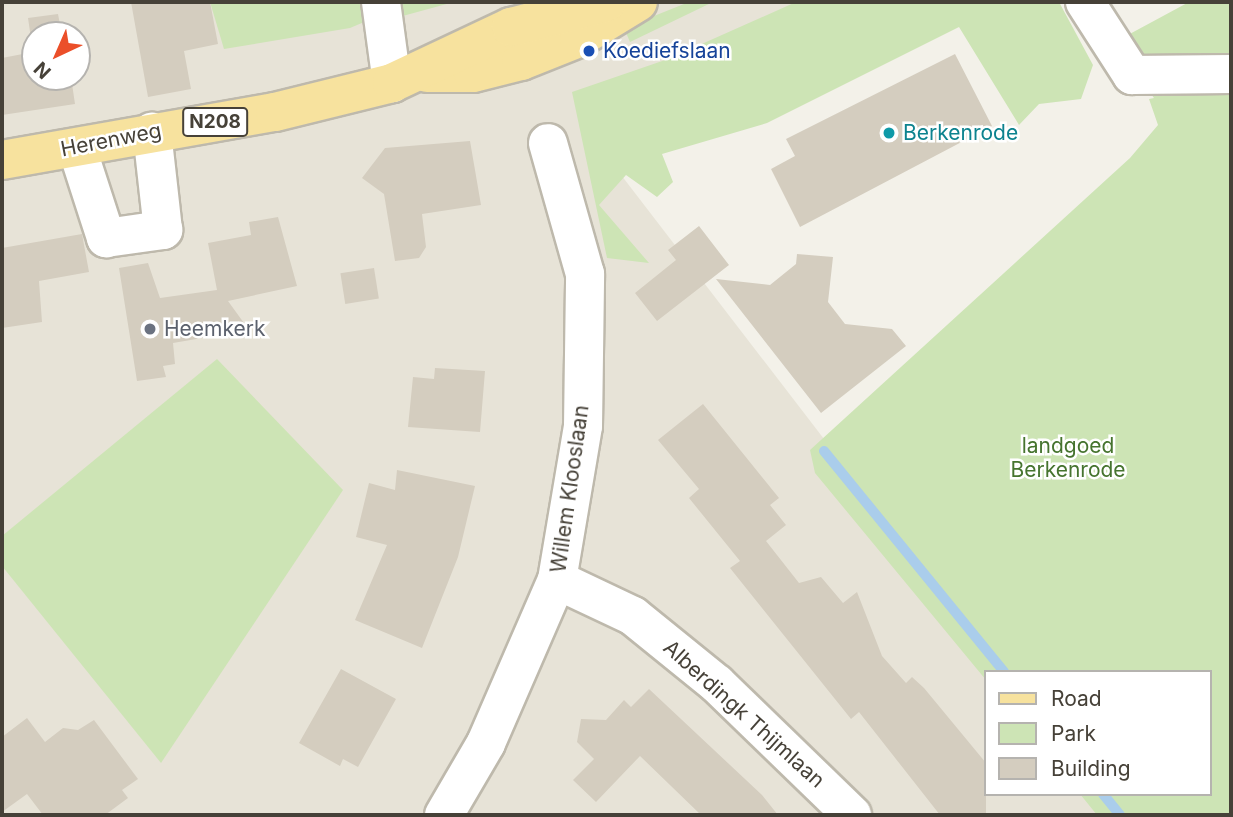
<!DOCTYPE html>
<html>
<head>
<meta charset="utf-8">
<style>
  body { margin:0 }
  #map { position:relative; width:1233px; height:817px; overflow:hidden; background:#f3f1e9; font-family:Inter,sans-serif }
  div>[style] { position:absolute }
  .residential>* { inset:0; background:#e7e3d7 }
  .green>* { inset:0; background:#cde4b5 }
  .stream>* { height:10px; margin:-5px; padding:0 5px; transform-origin:5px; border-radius:5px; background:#aacdeb }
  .building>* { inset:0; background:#d4cdbf; transform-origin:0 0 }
  .roads { filter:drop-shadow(2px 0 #beb9ac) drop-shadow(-2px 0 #beb9ac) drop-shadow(0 2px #beb9ac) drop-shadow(0 -2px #beb9ac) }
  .minor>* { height:38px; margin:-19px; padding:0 19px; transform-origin:19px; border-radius:19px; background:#fff }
  .major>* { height:38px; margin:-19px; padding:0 19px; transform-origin:19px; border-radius:19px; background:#f7e29e }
  .dots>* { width:19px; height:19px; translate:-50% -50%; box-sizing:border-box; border:4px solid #fff; border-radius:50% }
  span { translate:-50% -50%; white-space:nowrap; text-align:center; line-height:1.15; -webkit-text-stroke:5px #fff; paint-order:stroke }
  .shield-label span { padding:2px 5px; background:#fff; border:2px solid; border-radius:5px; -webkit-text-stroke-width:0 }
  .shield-label { font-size:19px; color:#464138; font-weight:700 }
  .transit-label { font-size:21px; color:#164399 }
  .left { translate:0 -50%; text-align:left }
  .culture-label { font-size:21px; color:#0d838f }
  .street-label { font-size:21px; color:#464138 }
  .worship-label { font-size:21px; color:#5b616d }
  .park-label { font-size:21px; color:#46742f }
  .frame { position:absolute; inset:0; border:4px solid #464138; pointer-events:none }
  .legend { position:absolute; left:984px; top:670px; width:228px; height:126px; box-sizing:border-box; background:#fff; border:2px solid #b5b3af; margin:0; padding:9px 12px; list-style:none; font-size:21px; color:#464138 }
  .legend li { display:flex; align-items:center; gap:14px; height:35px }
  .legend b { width:35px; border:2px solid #b5b3af }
  .north { position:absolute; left:21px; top:21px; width:70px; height:70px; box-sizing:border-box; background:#fff; border:2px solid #b5b3af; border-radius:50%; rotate:224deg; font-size:19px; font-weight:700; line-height:28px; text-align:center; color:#464138 }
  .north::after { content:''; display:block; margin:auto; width:24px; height:32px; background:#eb4f29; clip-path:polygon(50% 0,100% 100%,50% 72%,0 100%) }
</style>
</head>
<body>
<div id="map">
  <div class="residential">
    <div style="clip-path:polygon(evenodd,2px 2px,816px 2px,585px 128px,1003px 672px,986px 672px,986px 794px,1098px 794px,1114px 815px,2px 815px,2px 2px,35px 35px,77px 35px,77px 77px,35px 77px,35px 35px)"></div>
  </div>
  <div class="green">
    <div style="clip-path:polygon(210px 2px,371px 2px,376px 17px,350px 28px,224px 49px)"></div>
    <div style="clip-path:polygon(396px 2px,454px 2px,399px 17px)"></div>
    <div style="clip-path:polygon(689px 2px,713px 2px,630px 42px,624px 28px)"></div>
    <div style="clip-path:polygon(796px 2px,1059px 2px,1093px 65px,1081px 99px,1039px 104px,1019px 125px,959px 27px,767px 123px,662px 154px,673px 182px,657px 197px,626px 175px,599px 205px,649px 263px,607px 258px,572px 92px,668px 59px)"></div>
    <div style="clip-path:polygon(1189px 2px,1231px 2px,1231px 815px,1097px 815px,1080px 794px,1210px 794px,1210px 672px,986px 672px,986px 680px,815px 473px,810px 450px,1130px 158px,1158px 125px,1149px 99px,1154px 98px,1113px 43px)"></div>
    <div style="clip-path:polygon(217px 359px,343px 490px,161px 763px,2px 566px,2px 536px)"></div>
  </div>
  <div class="stream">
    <div style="left:824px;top:451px;width:285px;rotate:50.8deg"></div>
    <div style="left:1103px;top:794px;width:27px;rotate:51deg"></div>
  </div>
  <div class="building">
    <div style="clip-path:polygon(131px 2px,210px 2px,218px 44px,184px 51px,191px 89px,148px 97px)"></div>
    <div style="clip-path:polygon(58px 14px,62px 35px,35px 35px,35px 77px,71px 77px,75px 104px,2px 115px,2px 58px,33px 52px,28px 18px)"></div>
    <div style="clip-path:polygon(955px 54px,992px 126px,800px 227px,771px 169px,795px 156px,786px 139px)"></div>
    <div style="clip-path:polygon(470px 141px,481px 205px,422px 214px,426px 247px,419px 258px,395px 261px,384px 194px,362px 178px,385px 148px)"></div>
    <div style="clip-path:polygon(278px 217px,297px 286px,228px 301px,249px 330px,173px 343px,175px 364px,163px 366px,166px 377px,137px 381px,119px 268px,148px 263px,160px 298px,217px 290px,208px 243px,251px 235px,249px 222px)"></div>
    <div style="clip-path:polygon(699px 226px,729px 265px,657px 321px,635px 293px,676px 260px,668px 250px)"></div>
    <div style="clip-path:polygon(82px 234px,89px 272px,39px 281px,42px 322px,2px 328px,2px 248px)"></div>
    <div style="clip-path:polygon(797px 254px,833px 257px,828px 302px,845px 324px,892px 329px,906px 346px,821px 413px,716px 279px,770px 285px,796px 264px)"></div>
    <div style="left:374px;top:268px;width:31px;height:34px;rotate:81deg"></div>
    <div style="clip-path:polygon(435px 368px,485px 371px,480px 432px,408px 427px,413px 377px,434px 379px)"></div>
    <div style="clip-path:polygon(703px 404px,779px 498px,770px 505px,786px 525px,766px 541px,799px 583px,821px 577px,843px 603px,857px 592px,882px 656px,906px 683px,912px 677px,924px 688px,986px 763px,986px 815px,940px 815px,859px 712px,851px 719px,730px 568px,740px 561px,689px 498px,699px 489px,658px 440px)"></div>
    <div style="clip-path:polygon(397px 470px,475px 486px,458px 557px,422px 648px,355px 620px,387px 545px,356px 537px,369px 483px,395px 490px)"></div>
    <div style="clip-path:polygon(341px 669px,396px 699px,358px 767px,343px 759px,340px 766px,299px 743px)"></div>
    <div style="clip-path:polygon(649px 689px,762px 795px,778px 815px,701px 815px,640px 756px,596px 802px,573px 780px,594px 759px,577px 742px,581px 719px,606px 720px,624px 700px,631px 707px)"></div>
    <div style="clip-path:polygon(27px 718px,45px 742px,63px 728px,78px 730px,94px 720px,138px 779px,122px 790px,128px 798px,105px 815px,43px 815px,27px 794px,2px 812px,2px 737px)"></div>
  </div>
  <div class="roads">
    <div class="minor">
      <div style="left:381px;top:2px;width:82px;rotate:82.3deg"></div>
      <div style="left:1085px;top:2px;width:87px;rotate:57.2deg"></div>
      <div style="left:1132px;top:75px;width:99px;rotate:-0.6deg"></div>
      <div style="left:77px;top:148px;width:95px;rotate:72.1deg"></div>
      <div style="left:106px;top:238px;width:58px;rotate:-8deg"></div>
      <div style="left:163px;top:230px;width:99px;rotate:-96.4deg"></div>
      <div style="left:557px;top:580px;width:84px;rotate:25.3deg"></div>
      <div style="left:633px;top:616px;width:108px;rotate:39deg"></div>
      <div style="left:717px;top:684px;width:188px;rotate:44.1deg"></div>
      <div style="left:444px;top:815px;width:83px;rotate:-59.7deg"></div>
      <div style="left:486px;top:743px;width:178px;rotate:-66.5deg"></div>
      <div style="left:557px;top:580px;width:156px;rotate:-80.4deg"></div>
      <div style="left:583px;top:426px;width:152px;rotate:-89.2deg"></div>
      <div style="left:585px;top:274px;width:136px;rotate:-105.8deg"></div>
    </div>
    <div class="major">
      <div style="left:427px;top:73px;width:46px"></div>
      <div style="left:473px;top:73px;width:49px;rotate:-14deg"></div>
      <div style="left:521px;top:61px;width:62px;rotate:-21.6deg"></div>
      <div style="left:579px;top:38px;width:69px;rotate:-31.4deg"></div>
      <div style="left:2px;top:160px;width:277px;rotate:-10deg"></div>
      <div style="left:275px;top:112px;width:121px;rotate:-13.9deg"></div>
      <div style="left:392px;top:83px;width:132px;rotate:-25.2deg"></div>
      <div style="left:511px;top:27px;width:99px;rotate:-14.6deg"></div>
    </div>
  </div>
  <div class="dots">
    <div style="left:589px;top:51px;background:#1a4fb4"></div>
    <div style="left:889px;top:133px;background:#0f9aa8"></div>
    <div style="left:150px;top:329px;background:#6b7280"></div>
  </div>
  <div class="shield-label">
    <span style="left:215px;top:122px">N208</span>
  </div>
  <div class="transit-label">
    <span class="left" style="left:603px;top:51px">Koediefslaan</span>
  </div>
  <div class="culture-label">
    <span class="left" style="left:903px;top:133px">Berkenrode</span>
  </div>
  <div class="street-label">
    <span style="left:111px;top:140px;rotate:-11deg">Herenweg</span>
    <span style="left:570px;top:489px;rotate:-82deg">Willem Klooslaan</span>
    <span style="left:744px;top:714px;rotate:42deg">Alberdingk Thijmlaan</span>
  </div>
  <div class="worship-label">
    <span class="left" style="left:164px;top:329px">Heemkerk</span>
  </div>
  <div class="park-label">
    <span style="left:1068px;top:458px">landgoed<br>Berkenrode</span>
  </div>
  <div class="frame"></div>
  <ul class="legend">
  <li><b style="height:9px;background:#f7e29e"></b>Road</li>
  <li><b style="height:19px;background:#cde4b5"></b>Park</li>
  <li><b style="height:19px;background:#d4cdbf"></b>Building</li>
  </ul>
  <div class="north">N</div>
</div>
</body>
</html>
